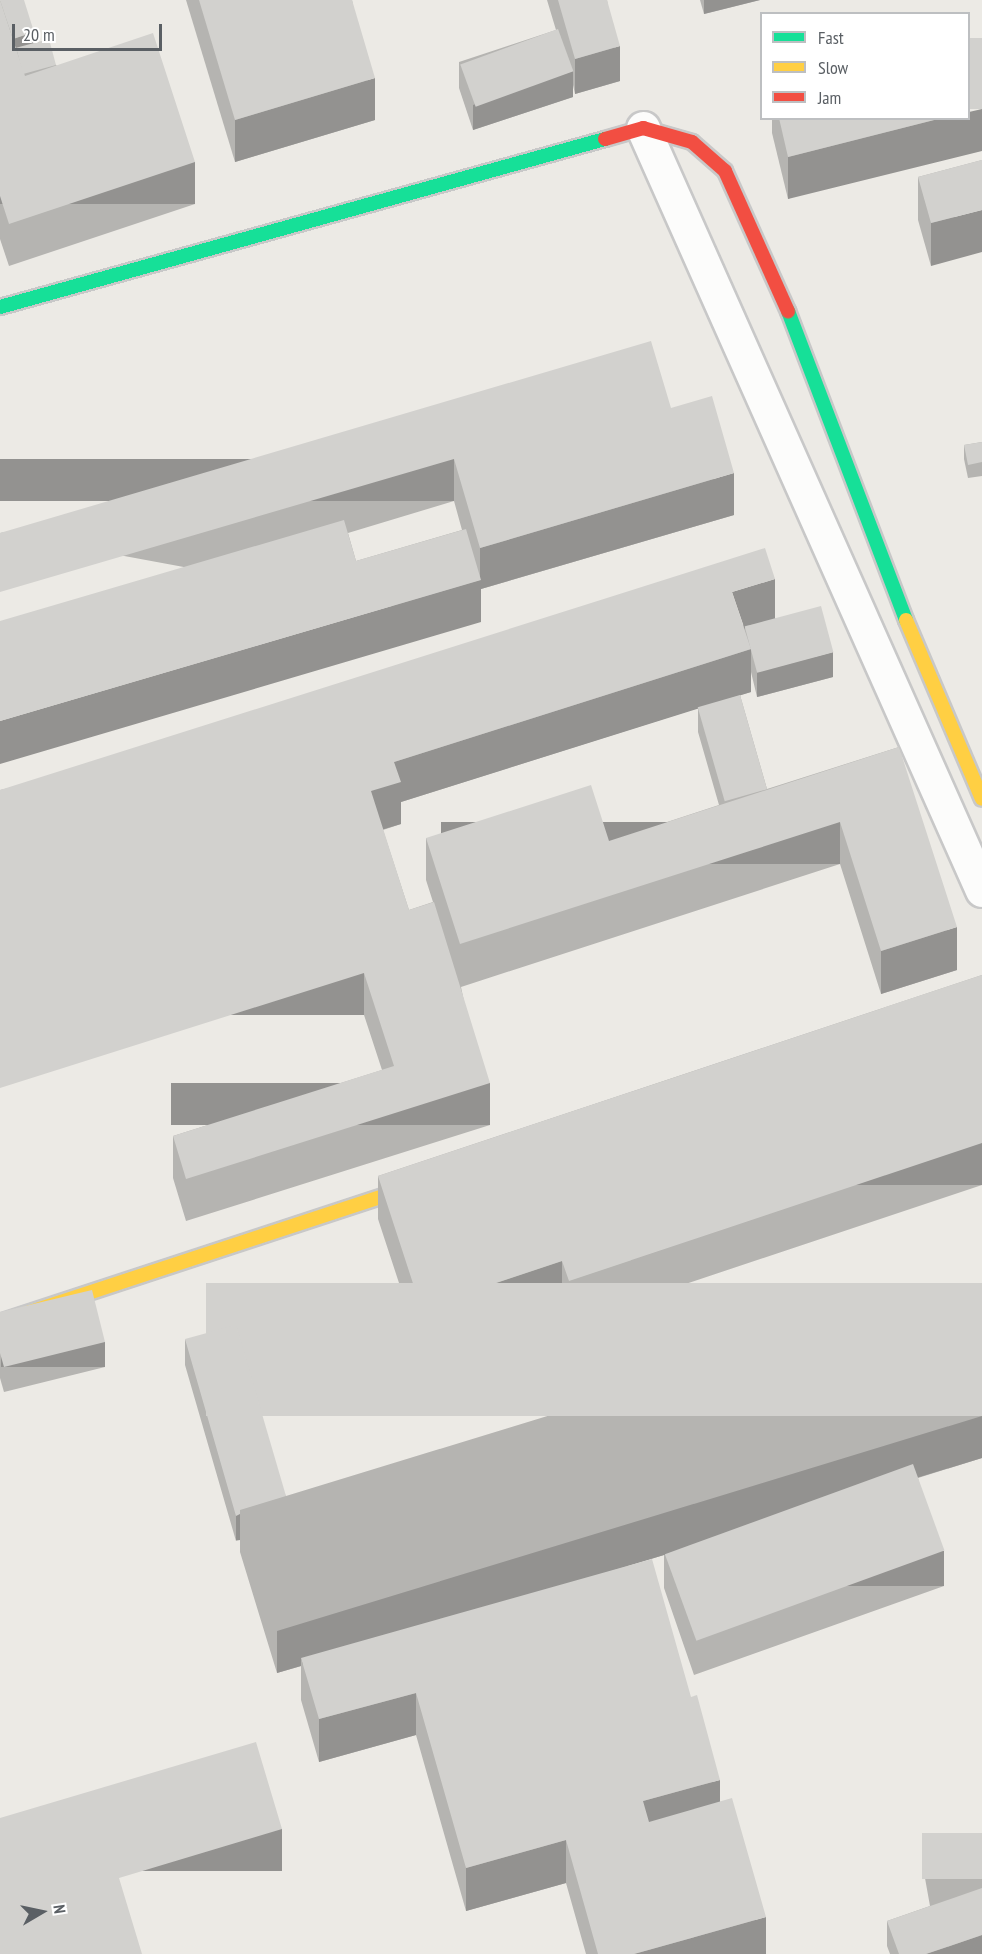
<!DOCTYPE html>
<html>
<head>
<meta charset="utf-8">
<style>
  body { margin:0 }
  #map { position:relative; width:982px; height:1954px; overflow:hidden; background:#eceae5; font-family:"PT Sans Narrow",sans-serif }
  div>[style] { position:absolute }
  .roads { filter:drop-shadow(2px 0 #c8c8c8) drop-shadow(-2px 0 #c8c8c8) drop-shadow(0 2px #c8c8c8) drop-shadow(0 -2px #c8c8c8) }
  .street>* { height:33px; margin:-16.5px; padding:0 16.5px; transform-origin:16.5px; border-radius:16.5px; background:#fcfcfb }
  .fast>* { height:14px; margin:-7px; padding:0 7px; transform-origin:7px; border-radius:7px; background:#16e098 }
  .slow>* { height:14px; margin:-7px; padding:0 7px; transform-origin:7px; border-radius:7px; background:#ffcf43 }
  .jam>* { height:14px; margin:-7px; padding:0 7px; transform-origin:7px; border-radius:7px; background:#f24e42 }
  .wall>* { inset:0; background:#b5b4b1 }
  .shaded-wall>* { inset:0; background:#939290; transform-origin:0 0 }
  .building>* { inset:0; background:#d2d1ce; transform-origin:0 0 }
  span { translate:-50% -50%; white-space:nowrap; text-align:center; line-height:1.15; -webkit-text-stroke:5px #fff; paint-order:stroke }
  .legend { position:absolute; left:760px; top:12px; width:210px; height:108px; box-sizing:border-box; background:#fff; border:2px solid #bdbfc1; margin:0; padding:8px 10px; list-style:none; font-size:18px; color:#5a5f64 }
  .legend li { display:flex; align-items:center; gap:12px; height:30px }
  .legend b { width:30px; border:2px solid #bdbfc1 }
  .north { position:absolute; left:12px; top:1882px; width:60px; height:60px; -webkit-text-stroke:4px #fff; paint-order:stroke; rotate:81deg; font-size:16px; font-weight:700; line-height:24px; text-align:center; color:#5a5f64 }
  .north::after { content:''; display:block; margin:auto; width:21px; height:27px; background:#5a5f64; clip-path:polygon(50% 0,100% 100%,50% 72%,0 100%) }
  .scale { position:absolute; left:12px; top:24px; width:150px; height:27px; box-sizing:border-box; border:3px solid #5a5f64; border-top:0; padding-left:8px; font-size:18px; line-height:21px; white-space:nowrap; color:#5a5f64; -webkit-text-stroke:4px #fff; paint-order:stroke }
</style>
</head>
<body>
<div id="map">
  <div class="roads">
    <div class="street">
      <div style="left:643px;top:128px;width:834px;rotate:66.02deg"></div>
    </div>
    <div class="fast">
      <div style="left:0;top:307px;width:628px;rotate:-15.52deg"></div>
      <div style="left:788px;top:311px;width:331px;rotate:69.1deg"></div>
    </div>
    <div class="slow">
      <div style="left:906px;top:620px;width:194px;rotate:67deg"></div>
      <div style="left:0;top:1322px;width:441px;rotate:-18.2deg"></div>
    </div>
    <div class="jam">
      <div style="left:605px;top:139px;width:40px;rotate:-16deg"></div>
      <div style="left:643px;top:128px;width:51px;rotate:15.9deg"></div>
      <div style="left:692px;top:142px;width:44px;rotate:41.3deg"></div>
      <div style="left:725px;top:171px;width:154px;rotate:65.8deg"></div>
    </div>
  </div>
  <div class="wall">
    <div style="clip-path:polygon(0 0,34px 43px,195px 204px,9px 266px,0 239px)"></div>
    <div style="clip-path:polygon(186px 0,352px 0,375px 120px,235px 162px)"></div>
    <div style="clip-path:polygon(547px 0,607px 0,620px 81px,575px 94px,573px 85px,573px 97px,473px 130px,459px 88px,459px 62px,556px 30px)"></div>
    <div style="clip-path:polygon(700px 0,760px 0,704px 14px)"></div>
    <div style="clip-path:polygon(772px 118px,969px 118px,788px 199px,772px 133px)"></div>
    <div style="clip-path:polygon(982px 160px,931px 266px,918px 220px,918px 177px)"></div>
    <div style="clip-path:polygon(evenodd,671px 408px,734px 515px,481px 589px,481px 622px,0 533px,671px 408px,454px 501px,462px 530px,356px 561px,348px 533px,454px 501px)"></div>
    <div style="clip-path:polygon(982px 442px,982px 476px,968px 478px,964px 459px,964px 445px)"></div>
    <div style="clip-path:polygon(evenodd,775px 618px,833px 677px,757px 697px,751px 672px,751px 692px,740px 695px,767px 789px,899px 747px,957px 970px,881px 994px,840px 864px,461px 987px,490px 1125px,186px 1221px,173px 1178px,173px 1136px,382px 1070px,364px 1015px,0 790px,775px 618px,698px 708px,698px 732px,719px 805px,609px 841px,426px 838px,426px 880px,433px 902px,409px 910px,383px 830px,401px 824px,401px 802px,698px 708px)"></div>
    <div style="clip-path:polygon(982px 975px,982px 1185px,569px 1323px,562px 1304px,421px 1350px,378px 1219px,378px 1176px)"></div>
    <div style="clip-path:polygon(982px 1283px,982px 1458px,918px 1478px,944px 1586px,694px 1675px,664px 1588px,664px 1555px,627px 1566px,720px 1801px,766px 1954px,586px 1954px,566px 1883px,466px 1911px,416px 1735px,319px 1762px,301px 1700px,301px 1666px,277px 1673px,240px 1552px,240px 1540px,236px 1541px,185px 1365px,185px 1339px,286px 1496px)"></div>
    <div style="clip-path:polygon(0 1312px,105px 1367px,4px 1392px,0 1378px)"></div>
    <div style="clip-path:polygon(982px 1833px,982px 1954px,890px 1954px,887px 1946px,887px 1921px,930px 1906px,923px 1867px,923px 1841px)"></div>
  </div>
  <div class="shaded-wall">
    <div style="clip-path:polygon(704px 0,760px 0,704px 14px)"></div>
    <div style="clip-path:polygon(34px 32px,34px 45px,17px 51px,10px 40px)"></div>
    <div style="clip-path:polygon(620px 46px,620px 81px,575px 94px,575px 59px)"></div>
    <div style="clip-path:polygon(573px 71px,573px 97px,473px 130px,473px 105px)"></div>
    <div style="clip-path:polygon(375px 78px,375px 120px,235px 162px,235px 120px)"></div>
    <div style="clip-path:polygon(982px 109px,982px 151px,788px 199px,788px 157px,942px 118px,969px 118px,969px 112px)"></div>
    <div style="left:195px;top:162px;width:42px;height:196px;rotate:90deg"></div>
    <div style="clip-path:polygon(982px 210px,982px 252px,931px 266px,931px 223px)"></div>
    <div style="left:454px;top:459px;width:42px;height:473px;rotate:90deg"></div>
    <div style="clip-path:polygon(734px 473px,734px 515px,481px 589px,481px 622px,0 764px,0 721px,480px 580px,480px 548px)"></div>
    <div style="clip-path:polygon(775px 579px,775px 621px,745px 626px,745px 630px,732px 592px)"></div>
    <div style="clip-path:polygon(751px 649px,751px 692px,401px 802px,401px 824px,371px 833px,371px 791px,394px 762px)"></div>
    <div style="clip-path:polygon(833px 652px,833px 677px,757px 697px,757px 672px)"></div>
    <div style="left:840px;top:822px;width:42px;height:399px;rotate:90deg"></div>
    <div style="clip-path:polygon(957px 927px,957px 970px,881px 994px,881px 951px)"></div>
    <div style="left:364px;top:973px;width:42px;height:382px;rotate:90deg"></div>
    <div style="left:490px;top:1083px;width:42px;height:319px;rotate:90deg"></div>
    <div style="left:982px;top:1143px;width:42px;height:435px;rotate:90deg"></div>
    <div style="clip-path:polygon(562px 1261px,562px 1304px,421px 1350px,421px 1308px)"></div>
    <div style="left:105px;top:1342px;width:25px;height:104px;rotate:90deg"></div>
    <div style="clip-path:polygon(982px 1416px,982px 1458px,664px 1555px,664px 1552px,664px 1555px,303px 1665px,301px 1658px,301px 1666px,277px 1673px,277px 1631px)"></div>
    <div style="left:240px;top:1514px;width:26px;height:4px;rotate:90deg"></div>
    <div style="left:944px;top:1551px;width:35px;height:265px;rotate:90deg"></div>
    <div style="clip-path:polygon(416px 1693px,416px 1735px,319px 1762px,319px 1719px)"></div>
    <div style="clip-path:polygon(720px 1780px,720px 1822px,643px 1844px,643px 1801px)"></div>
    <div style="left:282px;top:1829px;width:42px;height:170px;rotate:90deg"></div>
    <div style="clip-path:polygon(566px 1840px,566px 1883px,466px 1911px,466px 1868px)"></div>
    <div style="clip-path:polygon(766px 1917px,766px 1954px,634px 1954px)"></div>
    <div style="clip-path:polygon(982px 1935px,982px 1954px,926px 1954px)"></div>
  </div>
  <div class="building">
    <div style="clip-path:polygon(0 0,25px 76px,153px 33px,195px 162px,9px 224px,0 196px)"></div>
    <div style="clip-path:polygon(0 0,24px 0,34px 32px,13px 39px)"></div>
    <div style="clip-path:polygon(199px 0,352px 0,375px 78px,235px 120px)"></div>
    <div style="clip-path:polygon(558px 0,607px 0,620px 46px,575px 59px)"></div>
    <div style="left:558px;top:29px;width:45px;height:104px;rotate:70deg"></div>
    <div style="left:982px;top:38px;width:71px;height:13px;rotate:90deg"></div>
    <div style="left:49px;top:39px;width:27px;height:34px;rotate:75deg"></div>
    <div style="clip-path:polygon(779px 118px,942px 118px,788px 157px)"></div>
    <div style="clip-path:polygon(982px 160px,982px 210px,931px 223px,918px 177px)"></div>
    <div style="clip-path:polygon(651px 341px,671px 408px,712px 396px,734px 473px,480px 548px,454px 459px,0 592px,0 533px)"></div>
    <div style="clip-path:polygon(982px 442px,982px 462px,968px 465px,964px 445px)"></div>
    <div style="clip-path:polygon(344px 520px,356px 561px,466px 529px,481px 580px,0 721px,0 621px)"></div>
    <div style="clip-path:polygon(765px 548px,775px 579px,732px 592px,751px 649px,394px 762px,401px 782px,371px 791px,409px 910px,434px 902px,490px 1083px,186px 1179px,173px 1136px,394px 1066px,364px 973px,0 1088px,0 790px)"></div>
    <div style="left:821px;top:606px;width:48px;height:79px;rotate:75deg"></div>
    <div style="left:740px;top:695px;width:98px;height:44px;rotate:74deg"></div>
    <div style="clip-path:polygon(899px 747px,957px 927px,881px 951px,840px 822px,460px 944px,426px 838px,591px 785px,609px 841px)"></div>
    <div style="clip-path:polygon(982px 975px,982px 1143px,569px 1281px,562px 1261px,421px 1308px,378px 1176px)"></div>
    <div style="left:982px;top:1283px;width:133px;height:776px;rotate:90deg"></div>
    <div style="clip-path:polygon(92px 1290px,105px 1342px,4px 1367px,0 1353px,0 1312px)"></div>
    <div style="clip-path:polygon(236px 1325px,286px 1496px,240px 1510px,240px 1514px,236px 1516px,185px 1339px)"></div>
    <div style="left:913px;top:1464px;width:92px;height:264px;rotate:70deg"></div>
    <div style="clip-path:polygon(652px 1559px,691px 1697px,697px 1695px,720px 1780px,643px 1801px,649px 1822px,732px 1798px,766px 1917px,634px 1954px,598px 1954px,566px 1840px,466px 1868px,416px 1693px,319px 1719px,301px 1658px)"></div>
    <div style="clip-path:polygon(256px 1742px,282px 1829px,119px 1878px,142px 1954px,0 1954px,0 1818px)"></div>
    <div style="left:982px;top:1833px;width:46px;height:60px;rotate:90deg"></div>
    <div style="clip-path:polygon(982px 1888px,982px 1935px,926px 1954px,899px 1954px,887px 1921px)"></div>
  </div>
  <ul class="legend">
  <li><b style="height:8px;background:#16e098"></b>Fast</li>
  <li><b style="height:8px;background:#ffcf43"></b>Slow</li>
  <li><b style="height:8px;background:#f24e42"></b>Jam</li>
  </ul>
  <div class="north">N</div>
  <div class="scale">20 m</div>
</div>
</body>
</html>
